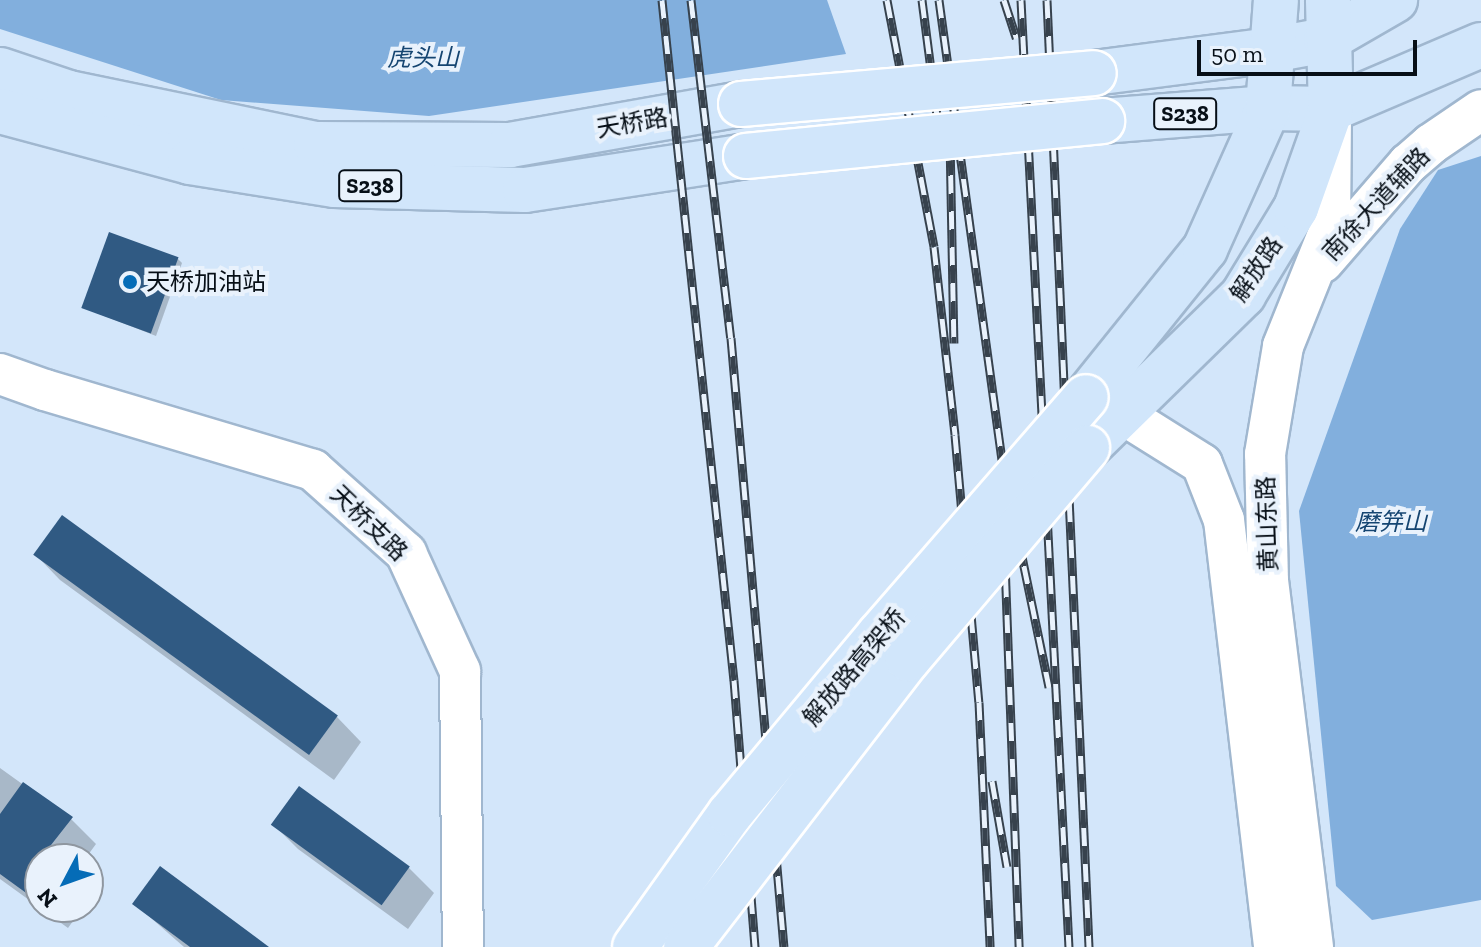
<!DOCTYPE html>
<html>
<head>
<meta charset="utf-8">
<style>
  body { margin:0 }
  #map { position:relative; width:1481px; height:947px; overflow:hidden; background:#d3e6fa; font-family:"Zilla Slab","Noto Sans SC",serif }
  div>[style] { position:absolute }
  .forest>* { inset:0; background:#82afdd }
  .shadow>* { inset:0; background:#0003 }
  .building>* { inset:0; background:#305a83; transform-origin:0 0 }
  .roads { filter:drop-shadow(2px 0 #a0b7cf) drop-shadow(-2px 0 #a0b7cf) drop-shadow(0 2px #a0b7cf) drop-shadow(0 -2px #a0b7cf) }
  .minor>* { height:40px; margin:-20px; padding:0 20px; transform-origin:20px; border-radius:20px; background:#fff }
  .major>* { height:44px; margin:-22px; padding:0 22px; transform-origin:22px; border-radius:22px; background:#d1e6fb }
  .rail>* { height:9px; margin-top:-4.5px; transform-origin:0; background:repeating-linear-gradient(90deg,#e9f2fc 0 18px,#37424d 0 36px); box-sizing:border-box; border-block:2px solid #37424d }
  .bridges { filter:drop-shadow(2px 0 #fff) drop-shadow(-2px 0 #fff) drop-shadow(0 2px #fff) drop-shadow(0 -2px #fff) }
  .major-bridge>* { height:44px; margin:-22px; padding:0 22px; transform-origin:22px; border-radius:22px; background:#d1e6fb }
  .dots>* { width:22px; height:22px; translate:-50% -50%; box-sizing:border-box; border:4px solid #e9f2fc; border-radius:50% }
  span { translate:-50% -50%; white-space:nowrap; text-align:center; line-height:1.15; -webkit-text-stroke:8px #e9f2fc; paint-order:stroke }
  .shield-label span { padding:2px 6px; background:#e9f2fc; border:2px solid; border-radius:6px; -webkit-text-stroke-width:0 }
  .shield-label { font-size:22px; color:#070f17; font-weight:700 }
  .park-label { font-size:24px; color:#154571; font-style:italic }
  .street-label { font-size:24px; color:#070f17 }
  .poi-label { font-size:24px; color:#070f17 }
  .left { translate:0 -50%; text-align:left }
  .north { position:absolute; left:24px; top:843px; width:80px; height:80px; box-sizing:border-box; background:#e9f2fc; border:2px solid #8f97a0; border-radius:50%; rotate:229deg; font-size:22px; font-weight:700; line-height:32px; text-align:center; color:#070f17 }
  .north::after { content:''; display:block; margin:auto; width:28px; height:36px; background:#056cb7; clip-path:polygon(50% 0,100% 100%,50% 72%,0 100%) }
  .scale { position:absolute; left:1197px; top:40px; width:220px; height:36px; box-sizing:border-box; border:4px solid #070f17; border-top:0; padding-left:10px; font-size:24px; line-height:28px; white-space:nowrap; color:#070f17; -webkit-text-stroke:6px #e9f2fc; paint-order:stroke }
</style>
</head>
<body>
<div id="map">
  <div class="forest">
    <div style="clip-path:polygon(0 0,827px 0,846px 54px,429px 116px,221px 100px,0 29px)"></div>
    <div style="clip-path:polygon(1481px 156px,1481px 900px,1372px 920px,1336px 886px,1299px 511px,1400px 229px,1438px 170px)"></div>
  </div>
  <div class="shadow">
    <div style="clip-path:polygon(178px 259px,182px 263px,156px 336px,84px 308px)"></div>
    <div style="clip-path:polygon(36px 555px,337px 717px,361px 742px,334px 780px,60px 580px)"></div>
    <div style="clip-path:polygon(0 768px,71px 819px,96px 844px,85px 859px,40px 859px,40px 907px,83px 907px,68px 928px,0 879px)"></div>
    <div style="clip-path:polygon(299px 789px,409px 868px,434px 893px,408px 929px,298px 849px,273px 824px)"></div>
    <div style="clip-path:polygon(88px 885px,94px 891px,88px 900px)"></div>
    <div style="clip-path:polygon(135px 904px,266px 947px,184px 947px)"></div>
  </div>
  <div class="building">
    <div style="left:109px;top:232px;width:74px;height:81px;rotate:20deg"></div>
    <div style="left:62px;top:515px;width:341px;height:49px;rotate:36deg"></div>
    <div style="clip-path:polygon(23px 782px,73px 817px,40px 859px,40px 903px,0 874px,0 814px)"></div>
    <div style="left:299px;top:786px;width:137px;height:48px;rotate:36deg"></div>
    <div style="clip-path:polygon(160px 866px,269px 947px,190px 947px,132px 904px)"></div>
  </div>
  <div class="roads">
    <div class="minor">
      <div style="left:1323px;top:262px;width:130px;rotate:-49.1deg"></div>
      <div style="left:1408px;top:164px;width:30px;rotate:-41deg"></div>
      <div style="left:1431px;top:144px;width:60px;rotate:-34.2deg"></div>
      <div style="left:0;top:374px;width:48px;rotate:19.6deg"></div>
      <div style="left:45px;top:390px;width:280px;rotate:16.6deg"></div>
      <div style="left:313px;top:470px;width:125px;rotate:41.7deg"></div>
      <div style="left:406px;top:553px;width:130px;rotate:65.4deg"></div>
      <div style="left:460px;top:671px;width:276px;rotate:89.4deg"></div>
      <div style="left:1124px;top:415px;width:92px;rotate:32.1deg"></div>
      <div style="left:1202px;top:464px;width:60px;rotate:68.6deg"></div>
      <div style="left:1224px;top:520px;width:430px;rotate:83.3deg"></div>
      <div style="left:1313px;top:947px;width:368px;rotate:-97deg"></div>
      <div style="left:1268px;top:582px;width:128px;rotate:-91.3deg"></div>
      <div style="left:1265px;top:454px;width:109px;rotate:-80.5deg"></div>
      <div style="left:1283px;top:346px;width:126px;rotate:-68.1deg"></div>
      <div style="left:1330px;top:229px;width:108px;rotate:-89.5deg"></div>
    </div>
    <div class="major">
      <div style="left:0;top:70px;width:73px;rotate:18.4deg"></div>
      <div style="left:69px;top:93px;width:252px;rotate:11.7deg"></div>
      <div style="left:316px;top:144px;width:194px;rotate:0.3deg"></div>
      <div style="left:510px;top:145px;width:235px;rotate:-10.1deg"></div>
      <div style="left:1094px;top:73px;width:178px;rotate:-7.4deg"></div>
      <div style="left:1271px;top:50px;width:56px;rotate:-10.3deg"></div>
      <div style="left:1326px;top:40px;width:80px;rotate:-30.1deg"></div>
      <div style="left:0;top:111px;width:197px;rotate:15deg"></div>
      <div style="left:190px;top:162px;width:146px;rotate:9.1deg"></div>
      <div style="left:334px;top:185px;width:191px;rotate:1.5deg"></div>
      <div style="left:525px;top:190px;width:224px;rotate:-8.7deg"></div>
      <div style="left:1102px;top:121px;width:167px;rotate:-4.5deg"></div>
      <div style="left:1268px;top:108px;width:63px;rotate:0.9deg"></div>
      <div style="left:1331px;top:109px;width:163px;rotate:-23.1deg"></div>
      <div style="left:1086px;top:397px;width:190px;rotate:-51.2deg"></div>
      <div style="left:1205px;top:249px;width:154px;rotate:-65.9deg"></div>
      <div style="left:1268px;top:108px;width:108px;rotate:-85.8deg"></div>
      <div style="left:1087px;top:448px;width:219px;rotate:-44.4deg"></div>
      <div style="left:1243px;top:295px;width:102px;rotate:-58.7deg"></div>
      <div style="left:1296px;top:208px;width:105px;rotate:-70.5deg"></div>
      <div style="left:1331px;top:109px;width:109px;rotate:-91.6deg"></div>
    </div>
  </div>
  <div class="rail">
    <div style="left:662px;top:0;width:684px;rotate:83.96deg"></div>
    <div style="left:734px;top:680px;width:268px;rotate:85.5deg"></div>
    <div style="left:691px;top:0;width:340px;rotate:83.3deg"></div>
    <div style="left:731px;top:338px;width:611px;rotate:85.03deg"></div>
    <div style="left:887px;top:0;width:251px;rotate:79.2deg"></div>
    <div style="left:934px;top:247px;width:189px;rotate:83.6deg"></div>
    <div style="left:955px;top:435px;width:268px;rotate:84.9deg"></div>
    <div style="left:979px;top:702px;width:245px;rotate:87.4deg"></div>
    <div style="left:922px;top:0;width:154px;rotate:82.6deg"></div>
    <div style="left:939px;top:0;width:464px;rotate:82.2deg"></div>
    <div style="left:1002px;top:460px;width:232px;rotate:78.3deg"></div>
    <div style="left:1004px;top:0;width:40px;rotate:72deg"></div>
    <div style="left:1021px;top:0;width:948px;rotate:87.1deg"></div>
    <div style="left:1047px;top:0;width:948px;rotate:87.46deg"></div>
    <div style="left:950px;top:139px;width:204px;rotate:88.9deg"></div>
    <div style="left:1003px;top:507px;width:440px;rotate:87.9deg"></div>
    <div style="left:992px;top:781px;width:87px;rotate:80.1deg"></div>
  </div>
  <div class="bridges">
    <div class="major-bridge">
      <div style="left:741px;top:104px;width:354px;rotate:-5deg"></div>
      <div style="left:746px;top:156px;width:358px;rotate:-5.6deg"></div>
      <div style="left:635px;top:947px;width:163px;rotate:-54.5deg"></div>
      <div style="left:730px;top:814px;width:233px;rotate:-50.2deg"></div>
      <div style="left:879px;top:635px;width:315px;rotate:-49deg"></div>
      <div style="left:686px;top:947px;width:364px;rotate:-52.4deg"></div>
      <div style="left:908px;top:659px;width:277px;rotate:-49.7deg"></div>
    </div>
  </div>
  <div class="dots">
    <div style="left:130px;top:282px;background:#056cb7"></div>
  </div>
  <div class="shield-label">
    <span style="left:1185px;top:114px">S238</span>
    <span style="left:370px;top:186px">S238</span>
  </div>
  <div class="park-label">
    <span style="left:423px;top:58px">虎头山</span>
    <span style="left:1391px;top:522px">磨笄山</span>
  </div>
  <div class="street-label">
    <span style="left:632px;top:123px;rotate:-10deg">天桥路</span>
    <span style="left:1376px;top:204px;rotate:-47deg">南徐大道辅路</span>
    <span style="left:1256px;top:269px;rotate:-56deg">解放路</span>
    <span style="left:369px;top:523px;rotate:44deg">天桥支路</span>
    <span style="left:1267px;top:524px;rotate:-92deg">黄山东路</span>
    <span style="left:854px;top:667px;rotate:-50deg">解放路高架桥</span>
  </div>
  <div class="poi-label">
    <span class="left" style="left:146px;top:282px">天桥加油站</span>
  </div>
  <div class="north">N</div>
  <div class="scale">50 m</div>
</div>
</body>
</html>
